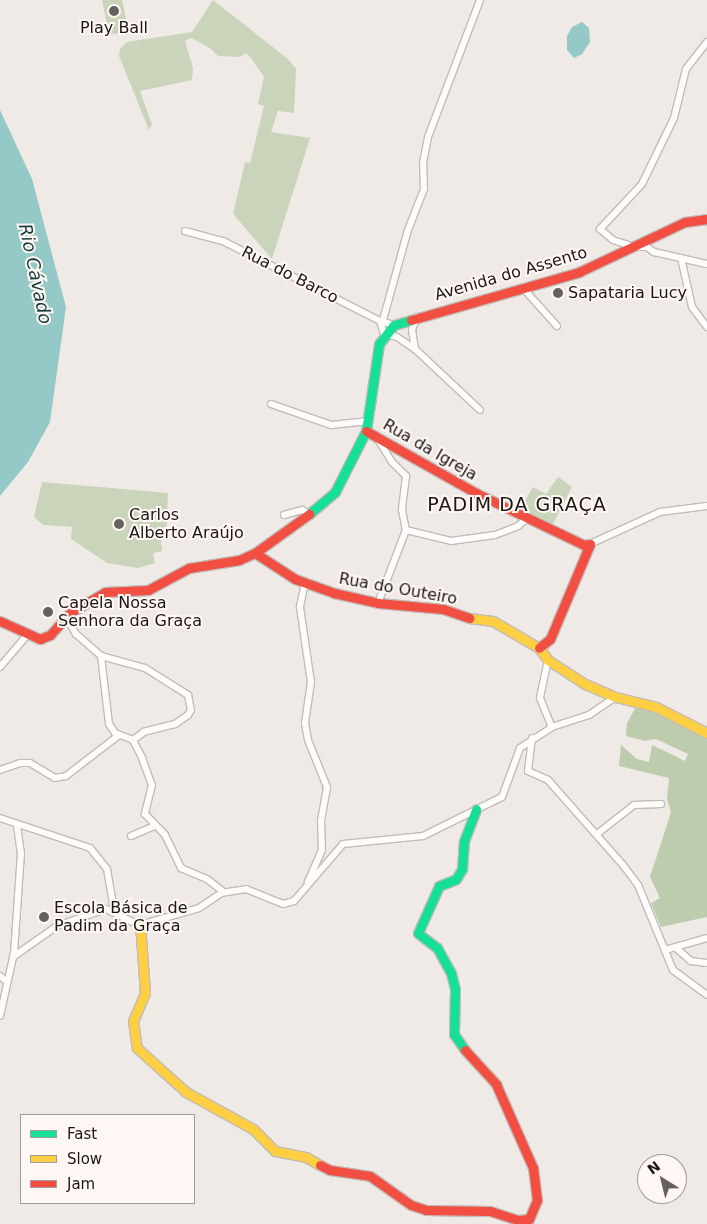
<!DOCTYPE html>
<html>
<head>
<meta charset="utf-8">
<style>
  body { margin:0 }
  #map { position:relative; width:707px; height:1224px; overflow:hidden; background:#f0eae6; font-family:"DejaVu Sans",sans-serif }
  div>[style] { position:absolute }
  .green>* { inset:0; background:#c9d4ba }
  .forest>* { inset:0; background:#beccae }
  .water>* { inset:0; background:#94c9c8 }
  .roads { filter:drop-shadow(1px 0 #c1bcb9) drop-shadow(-1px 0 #c1bcb9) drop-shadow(0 1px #c1bcb9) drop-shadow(0 -1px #c1bcb9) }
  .street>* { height:6px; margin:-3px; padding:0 3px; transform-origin:3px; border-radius:3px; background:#fdfcfb }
  .fast>* { height:9px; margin:-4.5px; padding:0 4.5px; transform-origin:4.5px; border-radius:4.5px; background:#16e098 }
  .slow>* { height:9px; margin:-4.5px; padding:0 4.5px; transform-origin:4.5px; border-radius:4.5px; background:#ffcf43 }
  .jam>* { height:9px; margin:-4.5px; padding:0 4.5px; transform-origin:4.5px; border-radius:4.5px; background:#f24e42 }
  .dots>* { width:14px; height:14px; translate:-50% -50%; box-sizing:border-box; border:2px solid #fef7f3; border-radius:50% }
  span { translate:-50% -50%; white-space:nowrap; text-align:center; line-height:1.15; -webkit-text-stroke:4px #fef7f3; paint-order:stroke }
  .poi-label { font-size:16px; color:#1b1715 }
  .left { translate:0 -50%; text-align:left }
  .street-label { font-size:16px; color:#1b1715 }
  .water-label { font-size:18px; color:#153b3b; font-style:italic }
  .quarter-label { font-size:19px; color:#1b1715; letter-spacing:1px }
  .legend { position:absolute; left:20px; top:1114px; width:175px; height:90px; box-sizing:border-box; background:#fef7f3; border:1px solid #a39d9a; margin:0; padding:6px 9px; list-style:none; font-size:15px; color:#1b1715 }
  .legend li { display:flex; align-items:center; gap:10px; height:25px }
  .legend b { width:25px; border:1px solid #a39d9a }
  .north { position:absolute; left:637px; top:1154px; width:50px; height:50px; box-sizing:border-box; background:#fef7f3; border:1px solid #a39d9a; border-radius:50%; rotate:324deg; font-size:14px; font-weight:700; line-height:20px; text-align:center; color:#1b1715 }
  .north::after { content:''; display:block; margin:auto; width:18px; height:22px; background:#66615e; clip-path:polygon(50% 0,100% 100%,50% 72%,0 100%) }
</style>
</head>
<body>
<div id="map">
  <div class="green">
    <div style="clip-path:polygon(102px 0,122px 0,129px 33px,109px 34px)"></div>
    <div style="clip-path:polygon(213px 0,288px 59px,296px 69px,294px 113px,278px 111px,271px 132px,310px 138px,272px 259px,233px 214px,245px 162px,250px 163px,264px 106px,258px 104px,264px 77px,251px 58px,246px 53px,240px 57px,218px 56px,210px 48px,191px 38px,185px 41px,193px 68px,192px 80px,140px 91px,152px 124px,149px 130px,119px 56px,120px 49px,127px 42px,192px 32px)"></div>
    <div style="clip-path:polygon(558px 477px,572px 487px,552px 526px,520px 509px,533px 487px,546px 494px)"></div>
    <div style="clip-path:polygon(42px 482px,168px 493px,166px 539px,161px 540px,162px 551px,153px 553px,155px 563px,138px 568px,107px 563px,71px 539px,72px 527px,43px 525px,34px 517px)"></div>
  </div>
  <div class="forest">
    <div style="clip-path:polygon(637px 705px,653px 709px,707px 734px,707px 917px,661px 927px,651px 903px,660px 898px,650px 877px,671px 812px,667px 799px,669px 778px,619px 766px,621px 745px,637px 759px,649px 762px,652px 745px,685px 761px,688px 754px,656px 739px,645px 741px,626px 736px,627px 723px)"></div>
  </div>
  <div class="water">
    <div style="clip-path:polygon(582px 22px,589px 28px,590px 42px,582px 54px,574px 58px,567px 50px,567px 36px,572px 27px)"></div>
    <div style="clip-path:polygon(0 110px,32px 179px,66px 307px,50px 422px,28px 462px,0 496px)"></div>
  </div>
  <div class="roads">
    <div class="street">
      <div style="left:707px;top:42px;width:34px;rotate:128deg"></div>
      <div style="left:686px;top:69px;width:50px;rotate:103.8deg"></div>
      <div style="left:674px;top:118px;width:73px;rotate:115.9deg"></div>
      <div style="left:642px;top:184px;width:62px;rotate:133deg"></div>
      <div style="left:600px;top:229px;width:17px;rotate:40deg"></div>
      <div style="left:613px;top:240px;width:22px;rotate:18deg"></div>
      <div style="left:634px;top:247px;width:13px"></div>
      <div style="left:647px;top:247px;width:9px;rotate:36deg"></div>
      <div style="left:654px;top:252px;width:54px;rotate:12.8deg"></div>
      <div style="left:185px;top:231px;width:39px;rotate:15deg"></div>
      <div style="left:223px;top:241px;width:176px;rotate:27deg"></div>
      <div style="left:380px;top:321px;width:15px;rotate:16deg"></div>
      <div style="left:681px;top:258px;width:50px;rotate:77.3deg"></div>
      <div style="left:692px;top:307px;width:25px;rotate:53deg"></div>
      <div style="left:523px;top:288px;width:51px;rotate:48.2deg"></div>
      <div style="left:383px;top:320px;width:93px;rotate:-74.5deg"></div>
      <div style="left:408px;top:230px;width:44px;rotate:-68.7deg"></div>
      <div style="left:424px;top:189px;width:26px;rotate:-92deg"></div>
      <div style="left:423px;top:163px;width:26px;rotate:-79deg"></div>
      <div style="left:428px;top:137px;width:147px;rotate:-69.2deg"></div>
      <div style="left:380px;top:321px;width:14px;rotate:73deg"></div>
      <div style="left:384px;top:334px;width:13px;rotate:13deg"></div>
      <div style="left:397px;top:337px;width:22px;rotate:34deg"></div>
      <div style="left:415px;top:349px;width:89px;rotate:43.2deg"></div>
      <div style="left:415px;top:349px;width:19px;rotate:-99deg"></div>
      <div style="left:412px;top:330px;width:14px;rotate:-69deg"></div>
      <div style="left:271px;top:404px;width:64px;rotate:19.3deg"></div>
      <div style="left:331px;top:425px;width:38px;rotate:-6deg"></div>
      <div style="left:377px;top:438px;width:28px;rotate:58deg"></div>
      <div style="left:392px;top:462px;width:20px;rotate:45deg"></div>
      <div style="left:406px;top:476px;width:34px;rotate:97deg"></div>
      <div style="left:402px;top:510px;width:20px;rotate:79deg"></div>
      <div style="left:406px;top:530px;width:46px;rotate:13.7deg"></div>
      <div style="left:451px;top:541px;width:44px;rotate:-7.8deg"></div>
      <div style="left:495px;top:535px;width:25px;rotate:-21deg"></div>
      <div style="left:518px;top:526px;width:11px;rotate:-41deg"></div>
      <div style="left:284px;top:515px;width:19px;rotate:-16deg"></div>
      <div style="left:302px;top:510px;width:8px;rotate:30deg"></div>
      <div style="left:590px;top:544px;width:77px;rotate:-24.6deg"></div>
      <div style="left:660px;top:512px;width:47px;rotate:-7.3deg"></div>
      <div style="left:305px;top:583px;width:25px;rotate:102deg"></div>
      <div style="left:300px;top:607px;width:76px;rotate:81.7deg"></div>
      <div style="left:311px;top:682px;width:41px;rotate:98.3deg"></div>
      <div style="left:305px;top:723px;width:17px;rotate:80deg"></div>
      <div style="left:308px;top:740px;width:51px;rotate:68deg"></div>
      <div style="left:327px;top:787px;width:35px;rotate:100deg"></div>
      <div style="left:321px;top:821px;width:29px;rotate:88deg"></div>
      <div style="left:322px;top:850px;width:35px;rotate:114deg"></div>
      <div style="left:378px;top:603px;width:78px;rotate:-69deg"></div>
      <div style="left:66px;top:617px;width:20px;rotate:60deg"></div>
      <div style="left:76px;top:634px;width:33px;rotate:41deg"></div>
      <div style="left:101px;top:656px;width:68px;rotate:83.3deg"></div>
      <div style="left:109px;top:724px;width:11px;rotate:56deg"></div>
      <div style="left:115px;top:733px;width:19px;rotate:21deg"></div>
      <div style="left:133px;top:740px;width:20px;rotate:63deg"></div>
      <div style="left:142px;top:758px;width:29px;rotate:70deg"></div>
      <div style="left:152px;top:785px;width:30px;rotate:104deg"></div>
      <div style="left:145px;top:814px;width:29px;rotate:46deg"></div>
      <div style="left:165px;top:835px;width:37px;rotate:64deg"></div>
      <div style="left:181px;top:868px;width:28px;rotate:23deg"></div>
      <div style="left:207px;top:879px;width:18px;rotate:38deg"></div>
      <div style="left:221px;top:890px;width:3px;rotate:90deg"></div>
      <div style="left:101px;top:656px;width:46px;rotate:15.3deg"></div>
      <div style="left:145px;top:668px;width:51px;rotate:32.1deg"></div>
      <div style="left:188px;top:695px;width:15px;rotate:79deg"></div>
      <div style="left:191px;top:710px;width:6px;rotate:121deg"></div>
      <div style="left:188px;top:715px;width:16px;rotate:145deg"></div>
      <div style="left:175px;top:724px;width:32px;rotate:166deg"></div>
      <div style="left:144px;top:732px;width:14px;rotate:144deg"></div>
      <div style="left:548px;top:660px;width:39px;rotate:102deg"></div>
      <div style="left:540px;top:698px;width:31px;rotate:68deg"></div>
      <div style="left:0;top:667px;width:43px;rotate:-49.7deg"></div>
      <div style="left:532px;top:738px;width:33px;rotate:97deg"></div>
      <div style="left:528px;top:771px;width:22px;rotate:24deg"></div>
      <div style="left:548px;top:780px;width:113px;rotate:48.6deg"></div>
      <div style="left:623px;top:865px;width:25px;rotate:53deg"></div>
      <div style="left:638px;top:885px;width:92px;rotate:67.6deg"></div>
      <div style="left:673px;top:970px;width:42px;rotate:36.3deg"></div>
      <div style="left:0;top:770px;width:21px;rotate:-19deg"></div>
      <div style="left:20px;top:763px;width:10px"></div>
      <div style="left:30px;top:763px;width:29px;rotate:31deg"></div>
      <div style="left:55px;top:778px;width:11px;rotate:-10deg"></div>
      <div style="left:66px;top:776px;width:67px;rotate:-37.7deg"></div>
      <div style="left:0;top:818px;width:95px;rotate:18.4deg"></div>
      <div style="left:90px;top:848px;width:27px;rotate:51deg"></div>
      <div style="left:107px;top:869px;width:42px;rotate:80.3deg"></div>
      <div style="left:597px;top:834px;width:47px;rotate:-38.1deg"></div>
      <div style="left:634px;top:805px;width:27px;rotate:-2deg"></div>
      <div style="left:131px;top:836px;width:26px;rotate:-23deg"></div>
      <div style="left:676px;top:948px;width:20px;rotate:41deg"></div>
      <div style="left:691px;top:961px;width:16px;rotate:7deg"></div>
      <div style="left:665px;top:950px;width:44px;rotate:-15.9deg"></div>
      <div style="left:13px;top:957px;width:54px;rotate:-35.2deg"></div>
      <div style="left:57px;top:926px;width:52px;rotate:-19.1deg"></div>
      <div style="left:106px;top:909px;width:32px;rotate:26deg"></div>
      <div style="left:135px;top:923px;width:12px"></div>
      <div style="left:147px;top:923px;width:54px;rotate:-16.1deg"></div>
      <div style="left:199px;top:908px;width:27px;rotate:-34deg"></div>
      <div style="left:221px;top:893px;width:25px;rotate:-9deg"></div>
      <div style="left:246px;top:889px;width:40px;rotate:22deg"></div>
      <div style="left:283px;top:904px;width:11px;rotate:-15deg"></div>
      <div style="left:294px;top:901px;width:75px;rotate:-49.3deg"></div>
      <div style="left:343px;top:844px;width:80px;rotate:-5.7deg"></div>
      <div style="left:423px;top:836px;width:88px;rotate:-26.3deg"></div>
      <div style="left:502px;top:797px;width:52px;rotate:-69.8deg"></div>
      <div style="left:520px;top:748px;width:38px;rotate:-33deg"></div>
      <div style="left:552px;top:727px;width:39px;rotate:-18deg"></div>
      <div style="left:589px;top:715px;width:32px;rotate:-34deg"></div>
      <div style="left:0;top:976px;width:8px;rotate:40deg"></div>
      <div style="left:0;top:1016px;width:65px;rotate:-77.5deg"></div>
      <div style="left:14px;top:953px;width:99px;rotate:-86deg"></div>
      <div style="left:21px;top:854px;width:29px;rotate:-98deg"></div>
    </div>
    <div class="fast">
      <div style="left:309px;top:514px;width:34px;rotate:-40deg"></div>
      <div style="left:335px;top:492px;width:68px;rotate:-63.1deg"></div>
      <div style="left:366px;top:431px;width:88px;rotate:-81.5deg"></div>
      <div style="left:379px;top:344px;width:24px;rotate:-52deg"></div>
      <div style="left:394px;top:325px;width:18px;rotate:-16deg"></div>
      <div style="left:465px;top:1050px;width:19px;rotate:-125deg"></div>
      <div style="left:454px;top:1034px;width:45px;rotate:-88.7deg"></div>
      <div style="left:455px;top:989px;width:16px;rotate:-104deg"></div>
      <div style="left:451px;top:973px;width:29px;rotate:-119deg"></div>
      <div style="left:437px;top:948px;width:24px;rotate:-142deg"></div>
      <div style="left:418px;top:933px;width:51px;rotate:-65.9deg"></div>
      <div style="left:439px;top:886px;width:18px;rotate:-22deg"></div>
      <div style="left:456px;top:879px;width:12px;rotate:-59deg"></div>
      <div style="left:462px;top:869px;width:28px;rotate:-86deg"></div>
      <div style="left:464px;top:841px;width:34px;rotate:-69deg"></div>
    </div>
    <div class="slow">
      <div style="left:469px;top:618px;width:24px;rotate:7deg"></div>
      <div style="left:493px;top:621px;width:53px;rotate:30.4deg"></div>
      <div style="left:539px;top:648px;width:15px;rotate:53deg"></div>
      <div style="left:548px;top:660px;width:44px;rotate:33deg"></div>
      <div style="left:585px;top:684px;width:34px;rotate:23deg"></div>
      <div style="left:616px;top:697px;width:41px;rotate:14deg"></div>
      <div style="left:656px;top:707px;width:57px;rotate:27deg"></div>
      <div style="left:140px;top:923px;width:70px;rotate:85.9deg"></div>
      <div style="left:145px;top:993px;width:30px;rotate:113deg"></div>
      <div style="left:133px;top:1021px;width:27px;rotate:82deg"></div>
      <div style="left:137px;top:1048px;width:66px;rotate:41.9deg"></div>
      <div style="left:186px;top:1092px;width:77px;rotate:28.9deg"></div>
      <div style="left:253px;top:1129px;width:31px;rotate:45deg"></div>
      <div style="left:275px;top:1151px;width:32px;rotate:11deg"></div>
      <div style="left:306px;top:1157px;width:16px;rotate:30deg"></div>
    </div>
    <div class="jam">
      <div style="left:411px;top:320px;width:175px;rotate:-15.9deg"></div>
      <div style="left:579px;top:272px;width:117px;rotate:-25.3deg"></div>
      <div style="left:685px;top:222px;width:22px;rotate:-8deg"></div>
      <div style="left:366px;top:431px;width:126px;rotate:29.4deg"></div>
      <div style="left:476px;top:493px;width:120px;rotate:25.7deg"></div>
      <div style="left:584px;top:545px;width:6px;rotate:-9deg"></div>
      <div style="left:590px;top:544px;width:103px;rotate:112.8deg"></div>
      <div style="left:550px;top:639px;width:14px;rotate:141deg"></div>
      <div style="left:255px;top:553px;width:48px;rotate:33deg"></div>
      <div style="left:295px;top:579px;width:41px;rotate:19.7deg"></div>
      <div style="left:334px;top:593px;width:45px;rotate:12.8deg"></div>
      <div style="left:378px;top:603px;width:65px;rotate:5.3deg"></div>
      <div style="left:443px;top:609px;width:28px;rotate:19deg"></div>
      <div style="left:0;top:621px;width:44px;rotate:24.2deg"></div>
      <div style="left:40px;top:639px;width:11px;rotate:-22deg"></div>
      <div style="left:50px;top:635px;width:31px;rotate:-48deg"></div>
      <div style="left:71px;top:612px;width:39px;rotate:-30deg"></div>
      <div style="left:105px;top:592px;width:43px;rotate:-2.7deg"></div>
      <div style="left:148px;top:590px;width:47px;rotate:-28.2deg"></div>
      <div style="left:189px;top:568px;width:51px;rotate:-9.1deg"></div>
      <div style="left:239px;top:560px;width:17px;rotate:-24deg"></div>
      <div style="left:255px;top:553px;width:67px;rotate:-35.8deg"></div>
      <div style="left:320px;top:1165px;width:11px;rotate:27deg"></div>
      <div style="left:330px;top:1170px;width:40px;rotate:8.5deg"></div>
      <div style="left:370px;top:1176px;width:50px;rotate:35.3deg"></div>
      <div style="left:411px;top:1205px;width:16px;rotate:18deg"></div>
      <div style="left:426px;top:1210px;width:64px;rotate:0.9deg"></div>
      <div style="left:490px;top:1211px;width:29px;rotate:18deg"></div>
      <div style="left:518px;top:1220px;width:11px;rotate:-5deg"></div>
      <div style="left:529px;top:1219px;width:21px;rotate:-67deg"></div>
      <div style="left:537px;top:1200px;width:32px;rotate:-97deg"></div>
      <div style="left:533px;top:1168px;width:92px;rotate:-113.8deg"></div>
      <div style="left:496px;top:1084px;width:46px;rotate:-132.4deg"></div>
    </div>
  </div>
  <div class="dots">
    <div style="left:114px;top:11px;background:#66615e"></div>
    <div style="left:558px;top:293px;background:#66615e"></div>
    <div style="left:119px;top:524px;background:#66615e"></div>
    <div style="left:48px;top:612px;background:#66615e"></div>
    <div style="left:44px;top:917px;background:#66615e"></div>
  </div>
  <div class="poi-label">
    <span style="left:114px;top:28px">Play Ball</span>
    <span class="left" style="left:568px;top:293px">Sapataria Lucy</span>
    <span class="left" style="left:129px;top:524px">Carlos<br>Alberto Araújo</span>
    <span class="left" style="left:58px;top:612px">Capela Nossa<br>Senhora da Graça</span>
    <span class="left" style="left:54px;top:917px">Escola Básica de<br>Padim da Graça</span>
  </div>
  <div class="street-label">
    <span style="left:511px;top:274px;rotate:-16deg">Avenida do Assento</span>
    <span style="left:290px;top:275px;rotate:27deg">Rua do Barco</span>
    <span style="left:430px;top:450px;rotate:30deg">Rua da Igreja</span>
    <span style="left:398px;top:589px;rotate:10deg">Rua do Outeiro</span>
  </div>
  <div class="water-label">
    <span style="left:35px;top:274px;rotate:78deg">Rio Cávado</span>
  </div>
  <div class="quarter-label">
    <span style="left:517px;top:505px">PADIM DA GRAÇA</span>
  </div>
  <ul class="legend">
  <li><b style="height:6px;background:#16e098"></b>Fast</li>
  <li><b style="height:6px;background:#ffcf43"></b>Slow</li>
  <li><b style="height:6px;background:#f24e42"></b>Jam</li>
  </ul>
  <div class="north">N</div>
</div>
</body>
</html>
